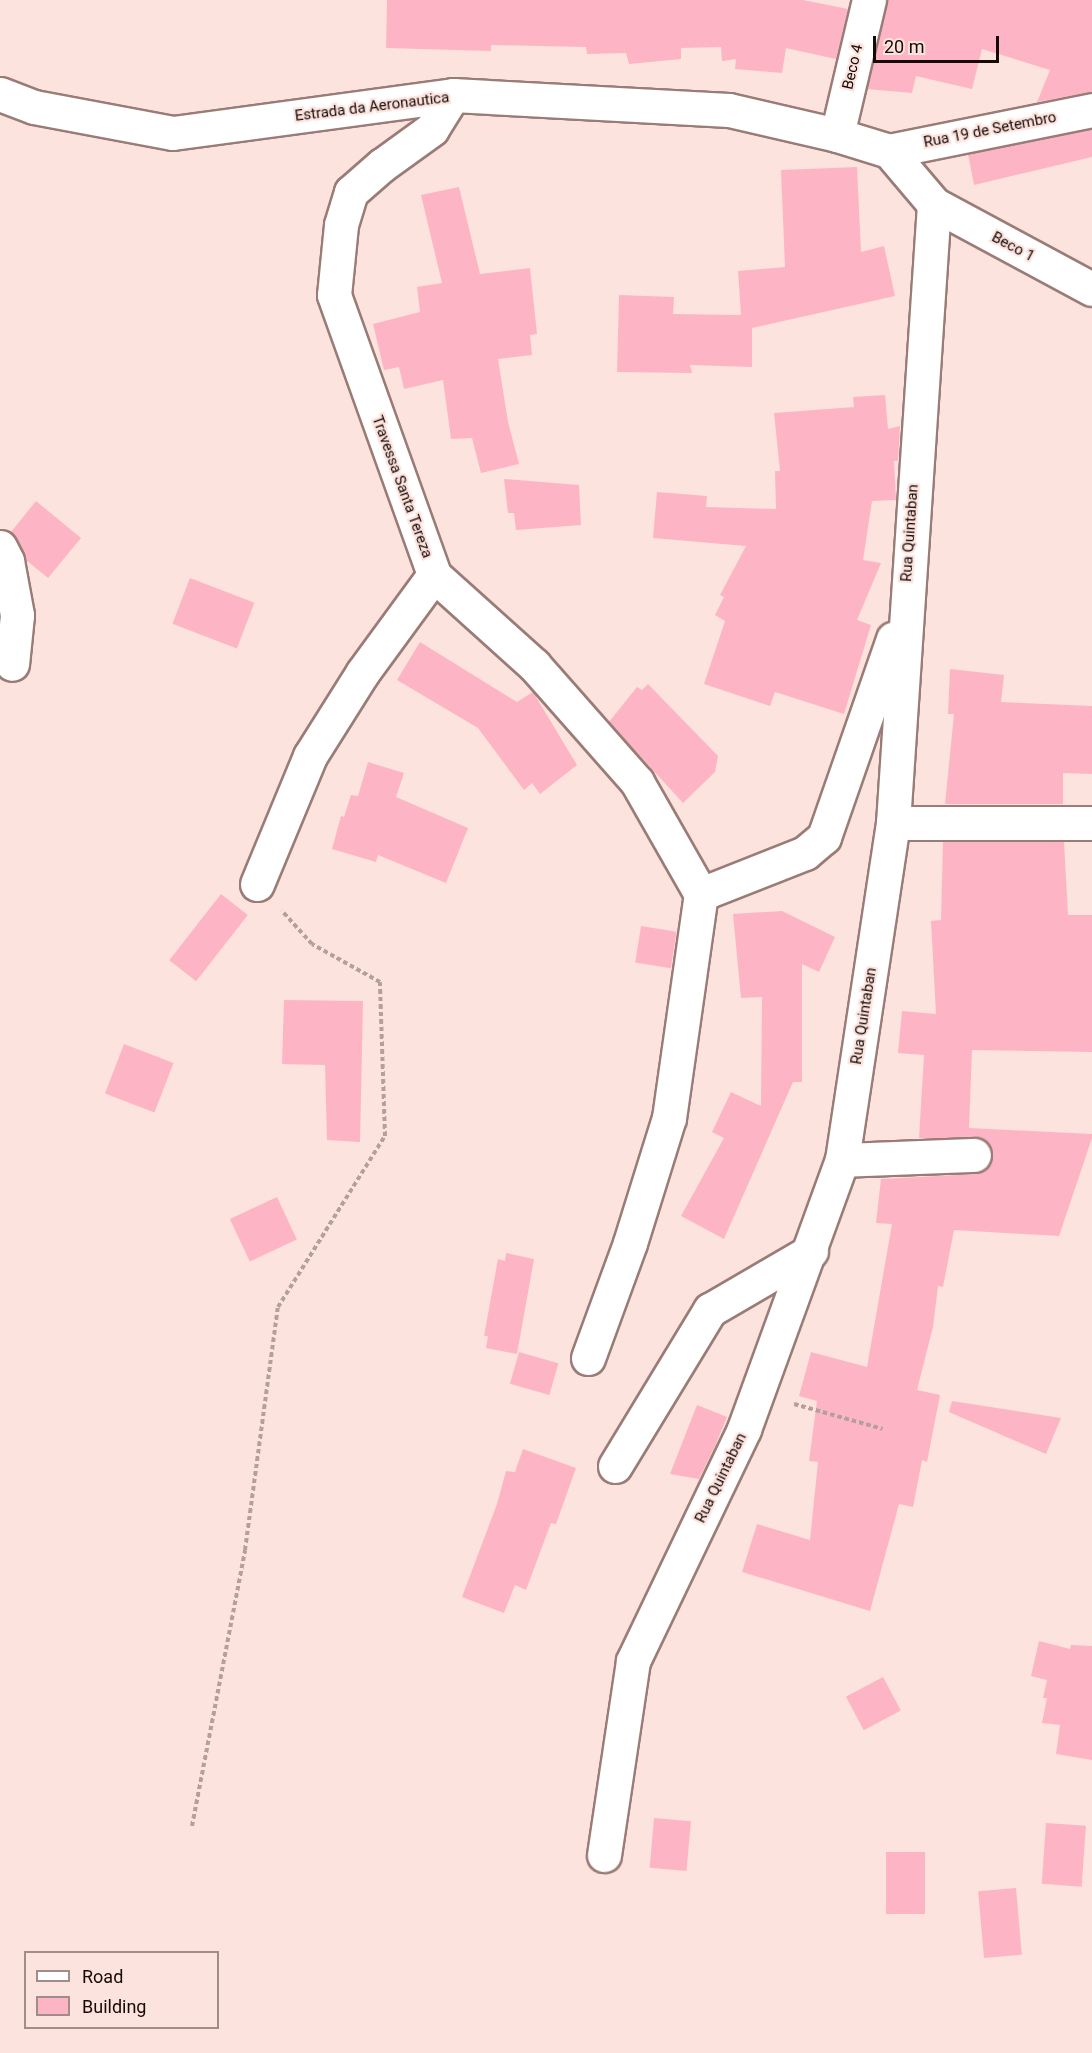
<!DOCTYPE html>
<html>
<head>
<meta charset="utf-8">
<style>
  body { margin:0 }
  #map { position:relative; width:1092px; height:2053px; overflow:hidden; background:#fde3dd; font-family:Roboto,sans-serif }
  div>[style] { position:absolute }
  .building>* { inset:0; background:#fdb5c5; transform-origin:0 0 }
  .path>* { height:4px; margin-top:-2px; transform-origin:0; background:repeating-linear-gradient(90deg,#b59f9b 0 4.5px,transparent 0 7.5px) }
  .roads { filter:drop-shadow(2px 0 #9a7c77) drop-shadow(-2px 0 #9a7c77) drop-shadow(0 2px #9a7c77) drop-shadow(0 -2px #9a7c77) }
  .minor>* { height:33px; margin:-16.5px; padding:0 16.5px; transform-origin:16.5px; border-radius:16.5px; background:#fff }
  span { translate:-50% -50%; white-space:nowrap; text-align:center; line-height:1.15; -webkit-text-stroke:4.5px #fde3dd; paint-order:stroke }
  .street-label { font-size:15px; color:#150a08 }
  .legend { position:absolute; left:24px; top:1951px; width:195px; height:78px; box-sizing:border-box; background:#fde3dd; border:2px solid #a08c88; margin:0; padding:8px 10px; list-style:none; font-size:18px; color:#150a08 }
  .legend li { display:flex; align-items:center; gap:12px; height:30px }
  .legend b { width:30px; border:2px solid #a08c88 }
  .scale { position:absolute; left:873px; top:36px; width:126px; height:27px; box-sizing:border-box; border:3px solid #150a08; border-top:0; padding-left:8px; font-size:18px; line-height:21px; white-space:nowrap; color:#150a08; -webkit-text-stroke:4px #fde3dd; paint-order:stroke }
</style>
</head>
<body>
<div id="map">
  <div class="building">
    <div style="clip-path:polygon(387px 0,803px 0,848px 9px,836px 59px,786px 48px,782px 73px,735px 69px,736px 59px,722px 61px,721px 47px,681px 48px,681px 59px,629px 64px,626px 53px,587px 54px,586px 47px,491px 45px,491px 51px,386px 48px)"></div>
    <div style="clip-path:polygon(887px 0,1092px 0,1092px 92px,1037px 102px,1050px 70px,982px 49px,972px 89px,916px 76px,912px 93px,867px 89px)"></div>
    <div style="clip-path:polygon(1092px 129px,1092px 157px,974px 185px,968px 154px)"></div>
    <div style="clip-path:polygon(857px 167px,861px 252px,884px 246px,895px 296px,752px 328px,752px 367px,690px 365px,692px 373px,617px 372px,619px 295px,674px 297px,673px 314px,741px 315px,738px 271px,785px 267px,781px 170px)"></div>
    <div style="clip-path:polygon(459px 187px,480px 274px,530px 268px,537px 334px,530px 335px,532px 355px,498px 359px,508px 422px,519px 464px,481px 473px,472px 438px,451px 439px,443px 380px,404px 389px,399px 367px,384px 370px,373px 324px,420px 312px,417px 287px,442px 283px,421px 195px)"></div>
    <div style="clip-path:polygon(885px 395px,888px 429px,900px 426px,898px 461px,894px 461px,896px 500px,872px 501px,863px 560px,881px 563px,857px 620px,871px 625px,844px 714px,775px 692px,770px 706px,704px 684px,725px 621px,715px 615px,724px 597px,720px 595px,746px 546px,653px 538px,657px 492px,707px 496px,706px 507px,776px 509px,775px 471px,780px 471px,774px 413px,854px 407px,853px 397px)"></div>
    <div style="clip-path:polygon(504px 479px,579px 485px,581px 525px,516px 530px,514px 513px,508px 513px)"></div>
    <div style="clip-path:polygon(36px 501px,81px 538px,48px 578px,26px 560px,11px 532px)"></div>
    <div style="left:190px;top:578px;width:69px;height:49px;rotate:21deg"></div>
    <div style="clip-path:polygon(420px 642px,517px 702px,533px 692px,577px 765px,540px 794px,532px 783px,524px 790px,478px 728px,397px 680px)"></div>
    <div style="clip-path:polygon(950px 669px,1004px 675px,1001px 702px,1092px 706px,1092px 774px,1063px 773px,1063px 804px,945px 804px,954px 714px,948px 714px)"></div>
    <div style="clip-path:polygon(648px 684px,718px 756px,715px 772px,683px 803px,609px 722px,637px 687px,642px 690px)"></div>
    <div style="clip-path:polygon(368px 762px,404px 773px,396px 797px,468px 828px,446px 883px,378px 855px,376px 862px,332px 849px,341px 816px,344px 817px,351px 795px,358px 796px)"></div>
    <div style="clip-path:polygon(943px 842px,1064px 842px,1068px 915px,1092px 915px,1092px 1052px,972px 1050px,969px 1128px,1092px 1134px,1092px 1138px,1059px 1236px,954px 1230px,943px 1287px,938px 1286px,933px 1327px,917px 1390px,940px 1395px,927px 1462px,922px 1460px,913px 1507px,899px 1504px,870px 1611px,742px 1572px,757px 1524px,810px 1540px,818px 1462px,809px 1461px,817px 1401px,799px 1396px,811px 1352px,867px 1367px,892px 1224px,876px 1223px,881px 1179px,975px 1174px,984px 1170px,991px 1163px,993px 1155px,990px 1146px,982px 1138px,919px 1138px,924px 1055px,898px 1053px,902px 1011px,936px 1014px,931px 921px,941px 920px)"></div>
    <div style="left:221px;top:894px;width:34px;height:84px;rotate:38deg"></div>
    <div style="clip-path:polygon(782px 911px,835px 937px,819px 972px,802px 964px,802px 1082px,793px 1082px,724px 1239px,681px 1216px,724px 1138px,712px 1132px,731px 1092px,761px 1106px,762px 997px,741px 998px,733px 914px)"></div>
    <div style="left:641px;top:926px;width:36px;height:37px;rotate:9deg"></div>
    <div style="clip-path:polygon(284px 1000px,363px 1001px,360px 1142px,327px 1140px,325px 1065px,282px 1064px)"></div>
    <div style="left:124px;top:1044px;width:53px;height:53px;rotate:21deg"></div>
    <div style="left:277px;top:1197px;width:47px;height:52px;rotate:65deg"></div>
    <div style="clip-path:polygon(506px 1253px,534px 1259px,517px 1354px,486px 1348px,488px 1336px,484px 1336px,498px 1259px,505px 1261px)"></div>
    <div style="left:519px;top:1352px;width:41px;height:33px;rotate:16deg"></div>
    <div style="clip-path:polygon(952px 1401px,1061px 1418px,1046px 1454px,949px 1412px)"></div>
    <div style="clip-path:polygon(697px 1405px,727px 1417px,715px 1446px,699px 1479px,670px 1474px)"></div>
    <div style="clip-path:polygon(523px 1449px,576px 1468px,556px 1524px,551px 1523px,526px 1590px,515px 1585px,504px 1613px,462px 1597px,497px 1504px,506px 1471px,515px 1472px)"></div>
    <div style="clip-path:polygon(1039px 1641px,1070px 1649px,1071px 1645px,1092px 1646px,1092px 1760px,1056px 1754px,1060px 1725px,1042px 1723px,1047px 1698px,1043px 1698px,1047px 1680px,1031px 1676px)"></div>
    <div style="left:883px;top:1677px;width:38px;height:42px;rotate:62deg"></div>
    <div style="left:654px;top:1818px;width:37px;height:50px;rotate:5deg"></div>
    <div style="left:1046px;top:1823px;width:40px;height:61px;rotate:4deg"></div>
    <div style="left:886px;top:1852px;width:39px;height:62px"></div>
    <div style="left:1016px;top:1888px;width:67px;height:38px;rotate:85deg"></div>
  </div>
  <div class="path">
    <div style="left:794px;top:1404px;width:92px;rotate:15.7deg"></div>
    <div style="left:192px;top:1826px;width:281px;rotate:-79.1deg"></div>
    <div style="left:245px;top:1550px;width:245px;rotate:-82.3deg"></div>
    <div style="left:278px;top:1307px;width:202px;rotate:-58deg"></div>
    <div style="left:385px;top:1136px;width:154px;rotate:-91.9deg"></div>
    <div style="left:380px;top:982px;width:78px;rotate:-150.8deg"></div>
    <div style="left:312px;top:944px;width:45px;rotate:-132.3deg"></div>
  </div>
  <div class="roads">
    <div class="minor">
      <div style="left:0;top:94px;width:36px;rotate:21deg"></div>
      <div style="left:34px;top:107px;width:141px;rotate:10.6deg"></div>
      <div style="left:173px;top:133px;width:283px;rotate:-7.7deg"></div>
      <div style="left:453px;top:95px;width:276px;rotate:3.1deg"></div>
      <div style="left:729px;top:110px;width:111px;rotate:13deg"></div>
      <div style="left:837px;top:135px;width:54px;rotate:17.1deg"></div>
      <div style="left:889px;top:151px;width:207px;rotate:-11.4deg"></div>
      <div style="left:453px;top:95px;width:40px;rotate:122deg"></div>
      <div style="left:432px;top:129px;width:62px;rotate:144.2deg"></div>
      <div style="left:382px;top:165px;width:41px;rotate:138.9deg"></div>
      <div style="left:351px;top:192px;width:34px;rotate:107deg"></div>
      <div style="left:341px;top:225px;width:70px;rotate:95.7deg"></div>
      <div style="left:334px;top:295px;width:297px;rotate:70.3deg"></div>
      <div style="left:434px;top:575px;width:135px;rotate:42deg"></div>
      <div style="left:534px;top:665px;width:156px;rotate:48.6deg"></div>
      <div style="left:637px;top:782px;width:129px;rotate:60.3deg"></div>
      <div style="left:837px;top:135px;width:139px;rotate:-76.7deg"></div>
      <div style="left:934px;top:204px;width:179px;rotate:28.3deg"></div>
      <div style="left:0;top:547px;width:16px;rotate:63deg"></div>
      <div style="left:7px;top:561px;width:55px;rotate:79.5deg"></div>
      <div style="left:17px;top:615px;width:49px;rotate:95.8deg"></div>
      <div style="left:893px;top:823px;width:199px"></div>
      <div style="left:257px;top:884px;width:139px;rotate:-67.5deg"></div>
      <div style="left:310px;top:756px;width:99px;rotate:-57.8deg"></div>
      <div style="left:363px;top:672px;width:120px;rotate:-53.8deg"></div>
      <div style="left:842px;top:1160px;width:132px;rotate:-2.2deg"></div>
      <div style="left:588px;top:1358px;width:122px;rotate:-69.9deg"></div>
      <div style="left:630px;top:1243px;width:131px;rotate:-72.7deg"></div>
      <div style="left:669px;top:1118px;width:226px;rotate:-81.9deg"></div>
      <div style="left:701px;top:894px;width:112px;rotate:-21.5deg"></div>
      <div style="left:805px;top:853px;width:25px;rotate:-40deg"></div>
      <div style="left:824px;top:837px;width:210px;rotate:-70.8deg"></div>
      <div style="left:615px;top:1466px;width:183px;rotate:-58.7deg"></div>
      <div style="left:710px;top:1310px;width:117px;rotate:-30.3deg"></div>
      <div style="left:604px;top:1855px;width:196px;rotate:-81.5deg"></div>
      <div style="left:633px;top:1661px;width:257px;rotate:-64.4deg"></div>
      <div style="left:744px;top:1429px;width:286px;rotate:-70deg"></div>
      <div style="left:842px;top:1160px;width:341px;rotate:-81.4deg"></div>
      <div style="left:893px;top:823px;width:620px;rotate:-86.21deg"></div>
      <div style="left:934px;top:204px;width:70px;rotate:-130.3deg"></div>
    </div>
  </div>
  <div class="street-label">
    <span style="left:853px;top:67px;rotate:-77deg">Beco 4</span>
    <span style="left:372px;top:107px;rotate:-7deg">Estrada da Aeronautica</span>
    <span style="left:990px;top:130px;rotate:-11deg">Rua 19 de Setembro</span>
    <span style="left:1013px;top:247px;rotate:28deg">Beco 1</span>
    <span style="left:402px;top:487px;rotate:70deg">Travessa Santa Tereza</span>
    <span style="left:910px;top:533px;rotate:-86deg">Rua Quintaban</span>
    <span style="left:864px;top:1016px;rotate:-81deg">Rua Quintaban</span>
    <span style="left:721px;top:1478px;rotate:-64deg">Rua Quintaban</span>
  </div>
  <ul class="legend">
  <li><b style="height:8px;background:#fff"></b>Road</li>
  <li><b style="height:16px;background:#fdb5c5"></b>Building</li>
  </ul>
  <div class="scale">20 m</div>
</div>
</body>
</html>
